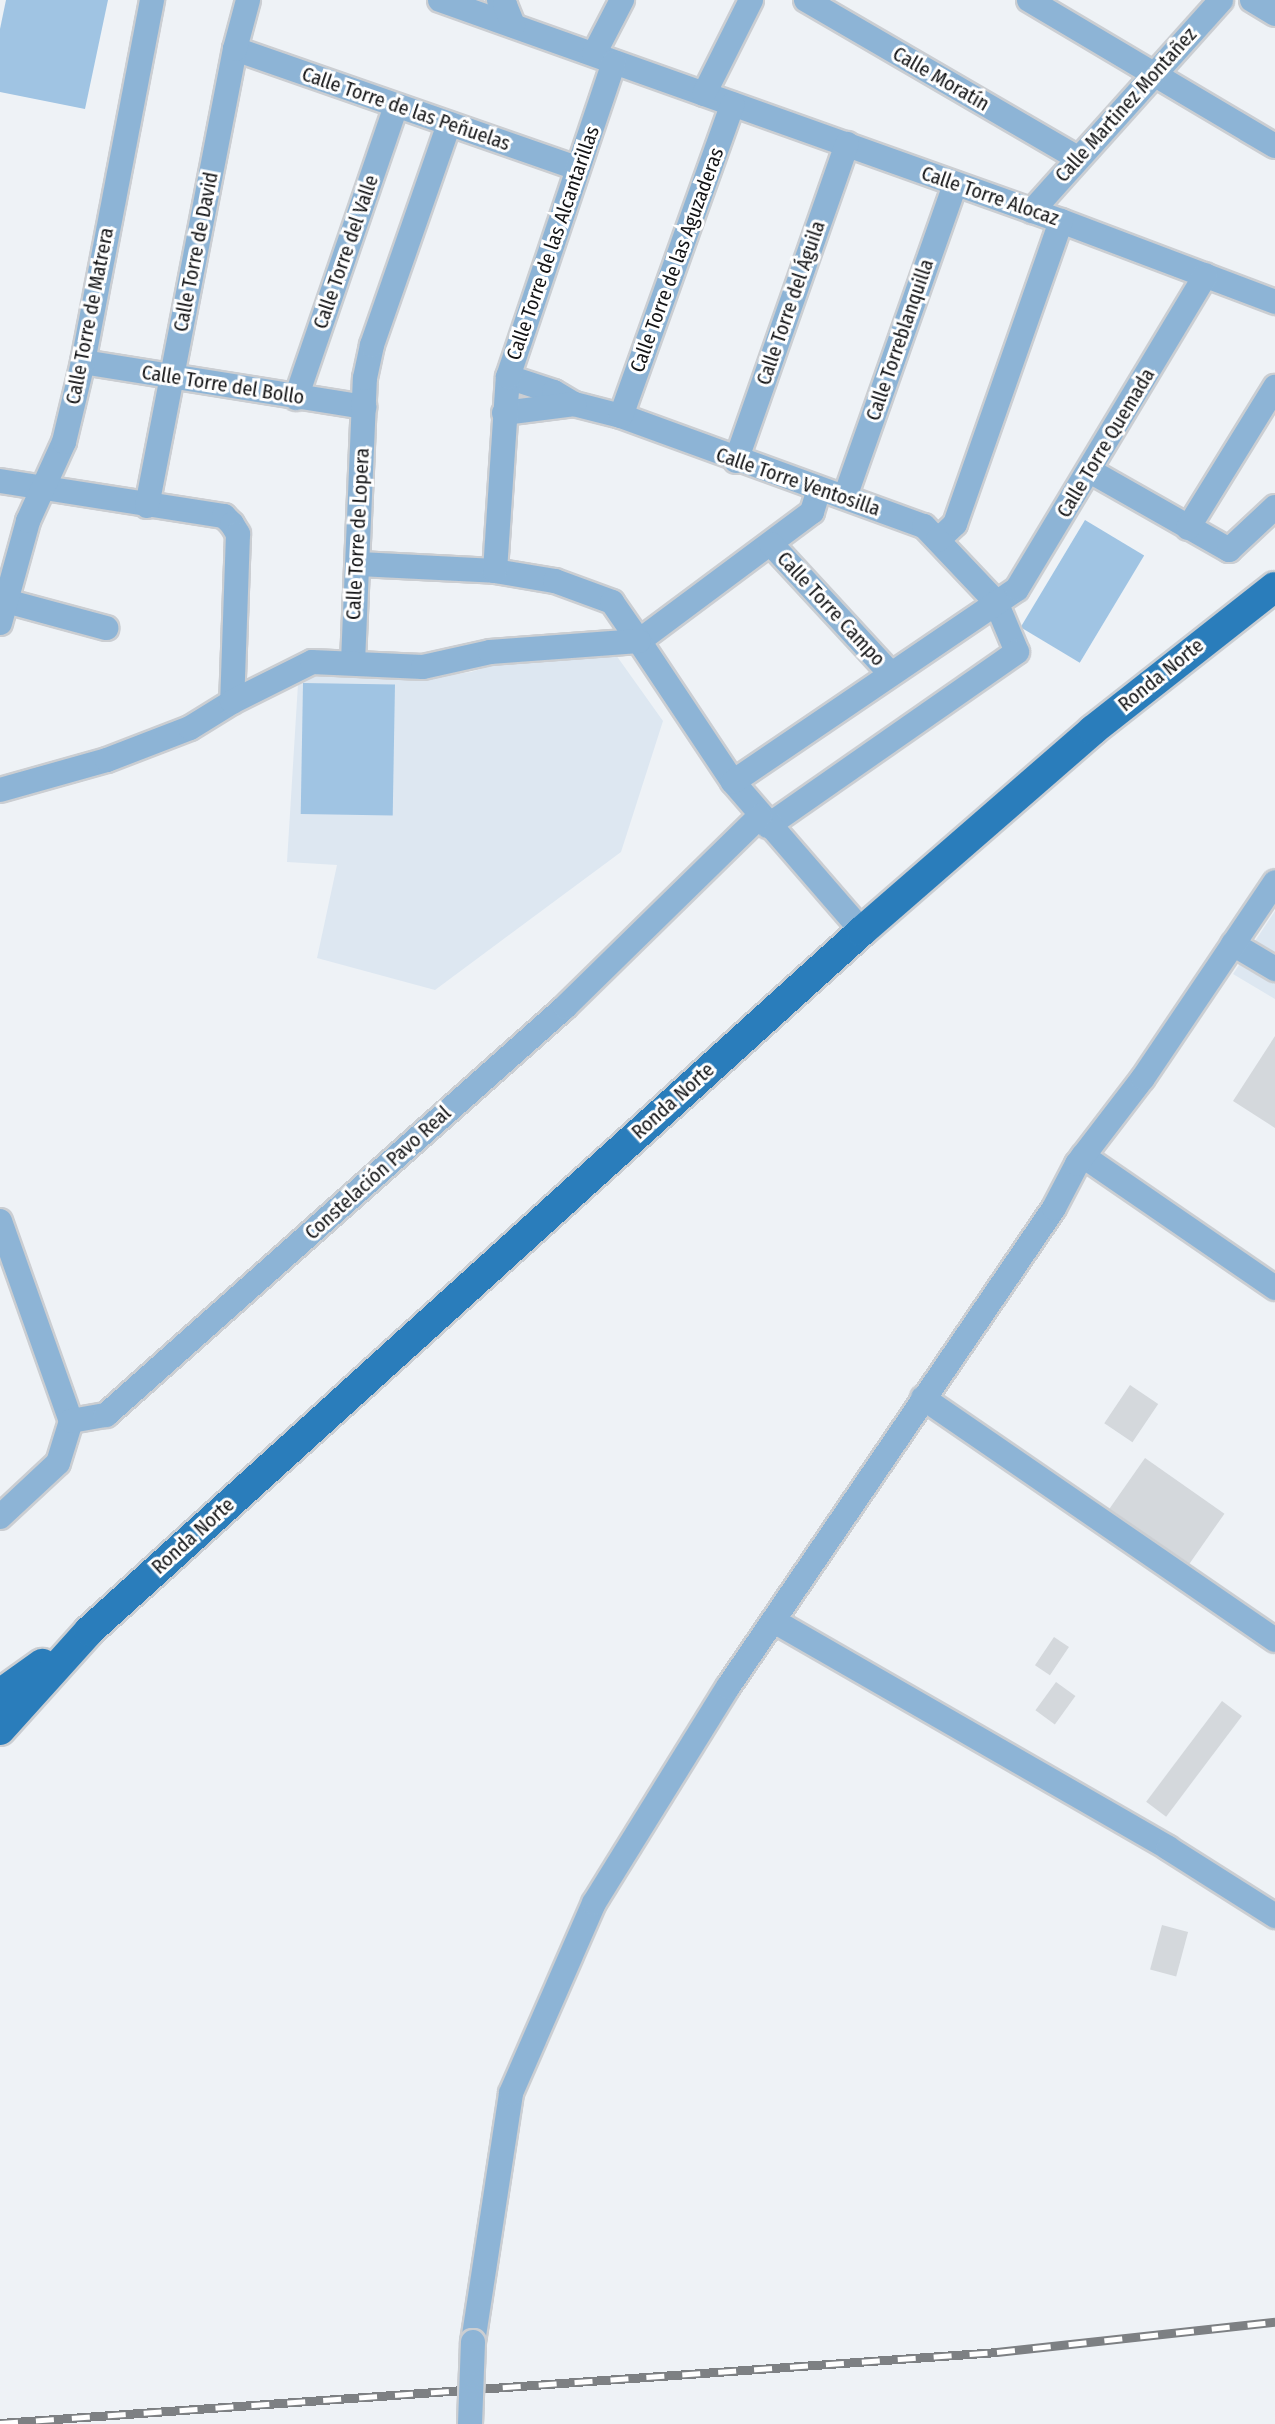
<!DOCTYPE html>
<html>
<head>
<meta charset="utf-8">
<style>
  body { margin:0 }
  #map { position:relative; width:1275px; height:2424px; overflow:hidden; background:#eef2f6; font-family:"Fira Sans Condensed",sans-serif }
  div>[style] { position:absolute }
  .built>* { inset:0; background:#dde7f1 }
  .green>* { inset:0; background:#a0c4e3; transform-origin:0 0 }
  .building>* { inset:0; background:#d4d8dc; transform-origin:0 0 }
  .roads { filter:drop-shadow(2px 0 #cbced2) drop-shadow(-2px 0 #cbced2) drop-shadow(0 2px #cbced2) drop-shadow(0 -2px #cbced2) }
  .minor>* { height:24px; margin:-12px; padding:0 12px; transform-origin:12px; border-radius:12px; background:#8db4d6 }
  .major>* { height:30px; margin:-15px; padding:0 15px; transform-origin:15px; border-radius:15px; background:#2a7dbb }
  .rail>* { height:9px; margin-top:-4.5px; transform-origin:0; background:repeating-linear-gradient(90deg,#fff 0 18px,#7d8083 0 36px); box-sizing:border-box; border-block:2px solid #7d8083 }
  .bridges { filter:drop-shadow(2px 0 #cbced2) drop-shadow(-2px 0 #cbced2) drop-shadow(0 2px #cbced2) drop-shadow(0 -2px #cbced2) }
  .minor-bridge>* { height:24px; margin:-12px; padding:0 12px; transform-origin:12px; border-radius:12px; background:#8db4d6 }
  span { translate:-50% -50%; white-space:nowrap; text-align:center; line-height:1.15; -webkit-text-stroke:6px #fff; paint-order:stroke }
  .street-label { font-size:20px; color:#131416 }
</style>
</head>
<body>
<div id="map">
  <div class="built">
    <div style="clip-path:polygon(616px 655px,663px 721px,621px 852px,435px 990px,317px 958px,337px 865px,287px 862px,298px 684px,309px 677px,328px 675px,425px 678px,471px 672px,503px 662px)"></div>
    <div style="clip-path:polygon(1275px 911px,1275px 999px,1233px 974px)"></div>
  </div>
  <div class="green">
    <div style="clip-path:polygon(6px 0,108px 0,85px 109px,0 92px,0 29px)"></div>
    <div style="left:1085px;top:520px;width:69px;height:125px;rotate:31deg"></div>
    <div style="left:303px;top:683px;width:92px;height:131px;rotate:1deg"></div>
  </div>
  <div class="building">
    <div style="clip-path:polygon(1275px 1036px,1275px 1128px,1233px 1101px)"></div>
    <div style="left:1130px;top:1385px;width:34px;height:46px;rotate:34deg"></div>
    <div style="left:1145px;top:1458px;width:97px;height:62px;rotate:35deg"></div>
    <div style="left:1054px;top:1637px;width:18px;height:34px;rotate:34deg"></div>
    <div style="left:1056px;top:1682px;width:24px;height:35px;rotate:36deg"></div>
    <div style="left:1222px;top:1701px;width:25px;height:126px;rotate:37deg"></div>
    <div style="left:1162px;top:1925px;width:27px;height:46px;rotate:15deg"></div>
  </div>
  <div class="roads">
    <div class="minor">
      <div style="left:440px;top:0;width:659px;rotate:19.59deg"></div>
      <div style="left:1061px;top:221px;width:229px;rotate:20.7deg"></div>
      <div style="left:499px;top:0;width:8px;rotate:40deg"></div>
      <div style="left:505px;top:5px;width:22px;rotate:68deg"></div>
      <div style="left:806px;top:0;width:314px;rotate:30.2deg"></div>
      <div style="left:1029px;top:0;width:286px;rotate:30.7deg"></div>
      <div style="left:1252px;top:0;width:27px;rotate:31deg"></div>
      <div style="left:235px;top:49px;width:361px;rotate:19.2deg"></div>
      <div style="left:594px;top:54px;width:61px;rotate:-62.6deg"></div>
      <div style="left:704px;top:94px;width:105px;rotate:-63.4deg"></div>
      <div style="left:1032px;top:211px;width:283px;rotate:-48.1deg"></div>
      <div style="left:83px;top:362px;width:285px;rotate:9.1deg"></div>
      <div style="left:508px;top:377px;width:48px;rotate:18.1deg"></div>
      <div style="left:554px;top:392px;width:23px;rotate:31deg"></div>
      <div style="left:574px;top:404px;width:49px;rotate:14.3deg"></div>
      <div style="left:621px;top:416px;width:322px;rotate:20deg"></div>
      <div style="left:924px;top:526px;width:105px;rotate:46.5deg"></div>
      <div style="left:996px;top:602px;width:54px;rotate:67.2deg"></div>
      <div style="left:1017px;top:652px;width:304px;rotate:145.1deg"></div>
      <div style="left:296px;top:398px;width:309px;rotate:-71.1deg"></div>
      <div style="left:504px;top:413px;width:71px;rotate:-7.3deg"></div>
      <div style="left:621px;top:416px;width:331px;rotate:-70.3deg"></div>
      <div style="left:736px;top:461px;width:336px;rotate:-70.7deg"></div>
      <div style="left:1090px;top:471px;width:160px;rotate:29.6deg"></div>
      <div style="left:1229px;top:550px;width:63px;rotate:-43.1deg"></div>
      <div style="left:0;top:481px;width:227px;rotate:8.9deg"></div>
      <div style="left:224px;top:516px;width:11px;rotate:45deg"></div>
      <div style="left:232px;top:524px;width:12px;rotate:59deg"></div>
      <div style="left:238px;top:534px;width:168px;rotate:92deg"></div>
      <div style="left:819px;top:489px;width:24px;rotate:107deg"></div>
      <div style="left:812px;top:512px;width:216px;rotate:143.3deg"></div>
      <div style="left:639px;top:641px;width:169px;rotate:56.3deg"></div>
      <div style="left:733px;top:782px;width:197px;rotate:49.1deg"></div>
      <div style="left:845px;top:497px;width:332px;rotate:-70.6deg"></div>
      <div style="left:147px;top:506px;width:465px;rotate:-79.1deg"></div>
      <div style="left:235px;top:49px;width:51px;rotate:-75.1deg"></div>
      <div style="left:1188px;top:528px;width:166px;rotate:-58.3deg"></div>
      <div style="left:938px;top:540px;width:23px;rotate:-43deg"></div>
      <div style="left:955px;top:524px;width:321px;rotate:-70.7deg"></div>
      <div style="left:771px;top:544px;width:176px;rotate:47.3deg"></div>
      <div style="left:359px;top:564px;width:136px;rotate:2.9deg"></div>
      <div style="left:495px;top:571px;width:61px;rotate:9.5deg"></div>
      <div style="left:555px;top:581px;width:61px;rotate:20.2deg"></div>
      <div style="left:612px;top:602px;width:47px;rotate:55.3deg"></div>
      <div style="left:495px;top:571px;width:194px;rotate:-86.2deg"></div>
      <div style="left:508px;top:377px;width:332px;rotate:-71.4deg"></div>
      <div style="left:6px;top:601px;width:104px;rotate:15.1deg"></div>
      <div style="left:0;top:623px;width:106px;rotate:-74.6deg"></div>
      <div style="left:28px;top:521px;width:87px;rotate:-65.5deg"></div>
      <div style="left:64px;top:442px;width:82px;rotate:-76.6deg"></div>
      <div style="left:83px;top:362px;width:369px;rotate:-79.2deg"></div>
      <div style="left:353px;top:662px;width:284px;rotate:-87.6deg"></div>
      <div style="left:365px;top:378px;width:34px;rotate:-78deg"></div>
      <div style="left:372px;top:345px;width:234px;rotate:-70.8deg"></div>
      <div style="left:733px;top:782px;width:343px;rotate:-34.2deg"></div>
      <div style="left:1017px;top:589px;width:366px;rotate:-59deg"></div>
      <div style="left:0;top:790px;width:111px;rotate:-15.7deg"></div>
      <div style="left:107px;top:760px;width:89px;rotate:-21.1deg"></div>
      <div style="left:190px;top:728px;width:49px;rotate:-31.8deg"></div>
      <div style="left:232px;top:702px;width:89px;rotate:-26.6deg"></div>
      <div style="left:312px;top:662px;width:111px;rotate:2.6deg"></div>
      <div style="left:423px;top:667px;width:69px;rotate:-12.6deg"></div>
      <div style="left:490px;top:652px;width:149px;rotate:-4.2deg"></div>
      <div style="left:1233px;top:944px;width:49px;rotate:30.8deg"></div>
      <div style="left:1083px;top:1156px;width:233px;rotate:34.5deg"></div>
      <div style="left:0;top:1221px;width:212px;rotate:70.5deg"></div>
      <div style="left:923px;top:1398px;width:427px;rotate:34.5deg"></div>
      <div style="left:0;top:1517px;width:79px;rotate:-43deg"></div>
      <div style="left:58px;top:1463px;width:44px;rotate:-72.8deg"></div>
      <div style="left:71px;top:1421px;width:36px;rotate:-10deg"></div>
      <div style="left:106px;top:1415px;width:614px;rotate:-41.63deg"></div>
      <div style="left:565px;top:1007px;width:273px;rotate:-44.4deg"></div>
      <div style="left:774px;top:1621px;width:455px;rotate:29.9deg"></div>
      <div style="left:1168px;top:1848px;width:127px;rotate:32.4deg"></div>
      <div style="left:473px;top:2342px;width:252px;rotate:-81.3deg"></div>
      <div style="left:511px;top:2093px;width:207px;rotate:-66.4deg"></div>
      <div style="left:594px;top:1903px;width:254px;rotate:-58.2deg"></div>
      <div style="left:728px;top:1687px;width:579px;rotate:-55.76deg"></div>
      <div style="left:1054px;top:1208px;width:50px;rotate:-62.4deg"></div>
      <div style="left:1077px;top:1164px;width:108px;rotate:-52.5deg"></div>
      <div style="left:1143px;top:1078px;width:236px;rotate:-56deg"></div>
    </div>
    <div class="major">
      <div style="left:0;top:1694px;width:52px;rotate:-35.5deg"></div>
      <div style="left:0;top:1730px;width:133px;rotate:-48deg"></div>
      <div style="left:89px;top:1631px;width:1043px;rotate:-42.16deg"></div>
      <div style="left:862px;top:931px;width:306px;rotate:-41deg"></div>
      <div style="left:1093px;top:730px;width:231px;rotate:-38.2deg"></div>
    </div>
  </div>
  <div class="rail">
    <div style="left:0;top:2423px;width:1000px;rotate:-4.07deg"></div>
    <div style="left:997px;top:2352px;width:280px;rotate:-6.2deg"></div>
  </div>
  <div class="bridges">
    <div class="minor-bridge">
      <div style="left:470px;top:2424px;width:82px;rotate:-87.9deg"></div>
    </div>
  </div>
  <div class="street-label">
    <span style="left:941px;top:79px;rotate:30deg">Calle Moratín</span>
    <span style="left:1126px;top:105px;rotate:-48deg">Calle Martinez Montañez</span>
    <span style="left:406px;top:109px;rotate:19deg">Calle Torre de las Peñuelas</span>
    <span style="left:990px;top:196px;rotate:19deg">Calle Torre Alocaz</span>
    <span style="left:553px;top:243px;rotate:-71deg">Calle Torre de las Alcantarillas</span>
    <span style="left:196px;top:252px;rotate:-79deg">Calle Torre de David</span>
    <span style="left:346px;top:252px;rotate:-71deg">Calle Torre del Valle</span>
    <span style="left:677px;top:260px;rotate:-70deg">Calle Torre de las Aguzaderas</span>
    <span style="left:791px;top:303px;rotate:-71deg">Calle Torre del Águila</span>
    <span style="left:90px;top:316px;rotate:-79deg">Calle Torre de Matrera</span>
    <span style="left:900px;top:340px;rotate:-71deg">Calle Torreblanquilla</span>
    <span style="left:223px;top:385px;rotate:9deg">Calle Torre del Bollo</span>
    <span style="left:1106px;top:443px;rotate:-59deg">Calle Torre Quemada</span>
    <span style="left:798px;top:482px;rotate:19deg">Calle Torre Ventosilla</span>
    <span style="left:358px;top:534px;rotate:-87deg">Calle Torre de Lopera</span>
    <span style="left:831px;top:609px;rotate:47deg">Calle Torre Campo</span>
    <span style="left:1161px;top:675px;rotate:-39deg">Ronda Norte</span>
    <span style="left:673px;top:1101px;rotate:-42deg">Ronda Norte</span>
    <span style="left:378px;top:1173px;rotate:-42deg">Constelación Pavo Real</span>
    <span style="left:193px;top:1536px;rotate:-42deg">Ronda Norte</span>
  </div>
</div>
</body>
</html>
